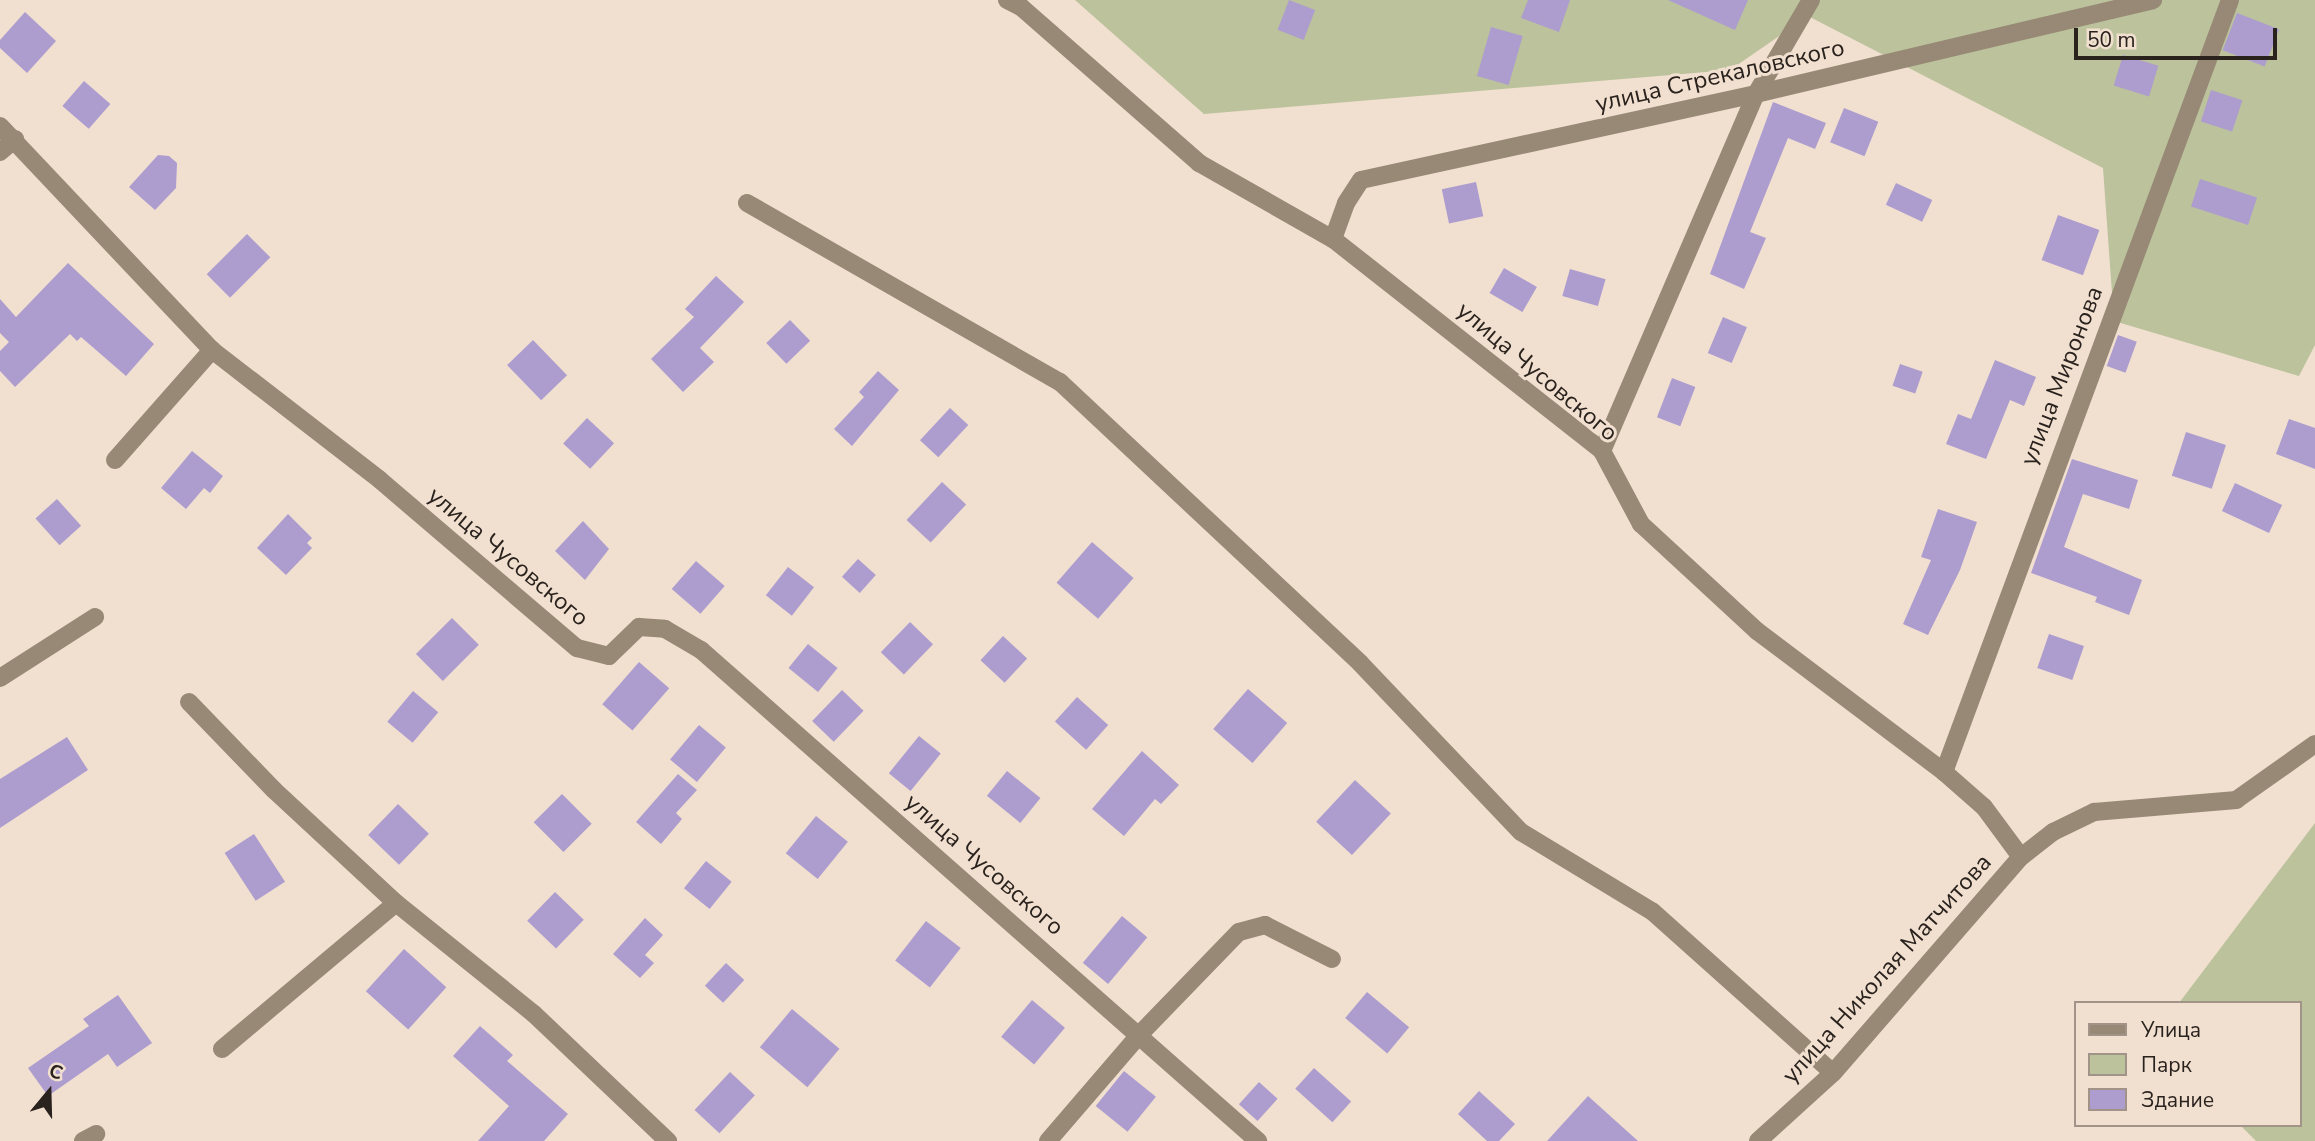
<!DOCTYPE html>
<html>
<head>
<meta charset="utf-8">
<style>
  body { margin:0 }
  #map { position:relative; width:2315px; height:1141px; overflow:hidden; background:#f1dfd0; font-family:"Nunito Sans",sans-serif }
  div>[style] { position:absolute }
  .green>* { inset:0; background:#bbc29c }
  .building>* { inset:0; background:#ad9dcf; transform-origin:0 0 }
  .minor>* { height:18px; margin:-9px; padding:0 9px; transform-origin:9px; border-radius:9px; background:#978975 }
  span { translate:-50% -50%; white-space:nowrap; text-align:center; line-height:1.15; -webkit-text-stroke:6px #f1dfd0; paint-order:stroke }
  .street-label { font-size:24px; color:#29221d }
  .legend { position:absolute; left:2074px; top:1001px; width:228px; height:126px; box-sizing:border-box; background:#f1dfd0; border:2px solid #a19388; margin:0; padding:9px 12px; list-style:none; font-size:21px; color:#29221d }
  .legend li { display:flex; align-items:center; gap:14px; height:35px }
  .legend b { width:35px; border:2px solid #a19388 }
  .north { position:absolute; left:14px; top:1057px; width:70px; height:70px; -webkit-text-stroke:5px #f1dfd0; paint-order:stroke; rotate:19deg; font-size:19px; font-weight:700; line-height:28px; text-align:center; color:#29221d }
  .north::after { content:''; display:block; margin:auto; width:24px; height:32px; background:#29221d; clip-path:polygon(50% 0,100% 100%,50% 72%,0 100%) }
  .scale { position:absolute; left:2074px; top:28px; width:203px; height:32px; box-sizing:border-box; border:4px solid #29221d; border-top:0; padding-left:9px; font-size:21px; line-height:24px; white-space:nowrap; color:#29221d; -webkit-text-stroke:5px #f1dfd0; paint-order:stroke }
</style>
</head>
<body>
<div id="map">
  <div class="green">
    <div style="clip-path:polygon(1075px 0,2315px 0,2315px 345px,2299px 376px,2114px 321px,2103px 168px,1808px 16px,1730px 70px,1204px 114px)"></div>
    <div style="clip-path:polygon(2315px 823px,2315px 1141px,2256px 1141px,2240px 1125px,2299px 1125px,2299px 1003px,2179px 1003px)"></div>
  </div>
  <div class="building">
    <div style="left:1289px;top:0;width:28px;height:32px;rotate:21deg"></div>
    <div style="clip-path:polygon(1528px 0,1570px 0,1559px 32px,1521px 18px)"></div>
    <div style="clip-path:polygon(1668px 0,1748px 0,1735px 30px)"></div>
    <div style="clip-path:polygon(25px 12px,56px 41px,27px 73px,0 48px,0 40px)"></div>
    <div style="left:2237px;top:13px;width:45px;height:40px;rotate:21deg"></div>
    <div style="left:1491px;top:27px;width:33px;height:51px;rotate:16deg"></div>
    <div style="left:2123px;top:55px;width:37px;height:32px;rotate:17deg"></div>
    <div style="left:84px;top:81px;width:35px;height:33px;rotate:41deg"></div>
    <div style="left:2211px;top:90px;width:33px;height:33px;rotate:18deg"></div>
    <div style="clip-path:polygon(1773px 102px,1826px 123px,1815px 149px,1788px 138px,1750px 232px,1766px 238px,1744px 289px,1710px 274px)"></div>
    <div style="left:1844px;top:108px;width:37px;height:37px;rotate:22deg"></div>
    <div style="clip-path:polygon(158px 155px,169px 156px,177px 163px,176px 188px,155px 210px,129px 187px)"></div>
    <div style="left:2200px;top:179px;width:60px;height:29px;rotate:18deg"></div>
    <div style="left:1476px;top:182px;width:35px;height:35px;rotate:78deg"></div>
    <div style="left:1896px;top:183px;width:40px;height:24px;rotate:25deg"></div>
    <div style="left:2058px;top:215px;width:44px;height:48px;rotate:20deg"></div>
    <div style="left:247px;top:234px;width:33px;height:57px;rotate:45deg"></div>
    <div style="clip-path:polygon(68px 263px,154px 344px,126px 376px,81px 337px,77px 341px,70px 334px,15px 387px,0 371px,0 351px,9px 342px,0 333px,0 299px,16px 317px)"></div>
    <div style="left:1504px;top:268px;width:38px;height:29px;rotate:30deg"></div>
    <div style="left:1570px;top:269px;width:37px;height:28px;rotate:16deg"></div>
    <div style="clip-path:polygon(716px 276px,744px 302px,700px 348px,714px 362px,683px 392px,651px 359px,694px 317px,685px 309px)"></div>
    <div style="left:1723px;top:317px;width:26px;height:39px;rotate:23deg"></div>
    <div style="left:790px;top:320px;width:29px;height:33px;rotate:46deg"></div>
    <div style="left:2118px;top:335px;width:20px;height:33px;rotate:20deg"></div>
    <div style="left:533px;top:340px;width:49px;height:36px;rotate:46deg"></div>
    <div style="clip-path:polygon(1995px 360px,2036px 377px,2024px 406px,2010px 400px,1986px 459px,1946px 444px,1958px 414px,1971px 419px)"></div>
    <div style="left:1900px;top:364px;width:24px;height:23px;rotate:19deg"></div>
    <div style="clip-path:polygon(878px 371px,899px 390px,852px 446px,834px 429px,864px 397px,859px 392px)"></div>
    <div style="left:1672px;top:378px;width:25px;height:42px;rotate:21deg"></div>
    <div style="left:950px;top:408px;width:25px;height:44px;rotate:43deg"></div>
    <div style="left:587px;top:418px;width:37px;height:35px;rotate:43deg"></div>
    <div style="clip-path:polygon(2289px 419px,2315px 428px,2315px 469px,2276px 454px)"></div>
    <div style="left:2186px;top:432px;width:42px;height:46px;rotate:18deg"></div>
    <div style="clip-path:polygon(192px 451px,223px 476px,210px 493px,204px 488px,186px 509px,161px 488px)"></div>
    <div style="clip-path:polygon(2072px 459px,2138px 480px,2129px 509px,2083px 494px,2064px 547px,2142px 580px,2129px 615px,2095px 602px,2097px 597px,2031px 573px)"></div>
    <div style="left:942px;top:482px;width:33px;height:52px;rotate:43deg"></div>
    <div style="left:2235px;top:483px;width:52px;height:31px;rotate:25deg"></div>
    <div style="left:57px;top:499px;width:36px;height:29px;rotate:48deg"></div>
    <div style="clip-path:polygon(1938px 509px,1977px 522px,1960px 570px,1928px 635px,1903px 624px,1931px 560px,1921px 557px)"></div>
    <div style="clip-path:polygon(288px 514px,312px 538px,307px 543px,312px 548px,286px 575px,257px 548px)"></div>
    <div style="clip-path:polygon(583px 521px,609px 549px,585px 580px,555px 551px)"></div>
    <div style="left:1092px;top:542px;width:55px;height:54px;rotate:41deg"></div>
    <div style="left:858px;top:559px;width:24px;height:24px;rotate:42deg"></div>
    <div style="left:696px;top:561px;width:38px;height:37px;rotate:41deg"></div>
    <div style="left:788px;top:567px;width:33px;height:36px;rotate:38deg"></div>
    <div style="left:452px;top:618px;width:38px;height:51px;rotate:45deg"></div>
    <div style="left:910px;top:622px;width:32px;height:42px;rotate:44deg"></div>
    <div style="left:2049px;top:634px;width:37px;height:36px;rotate:19deg"></div>
    <div style="left:1003px;top:636px;width:33px;height:33px;rotate:43deg"></div>
    <div style="left:808px;top:644px;width:38px;height:31px;rotate:39deg"></div>
    <div style="left:639px;top:662px;width:40px;height:56px;rotate:41deg"></div>
    <div style="left:1248px;top:689px;width:52px;height:53px;rotate:41deg"></div>
    <div style="left:842px;top:690px;width:30px;height:43px;rotate:44deg"></div>
    <div style="left:413px;top:691px;width:33px;height:40px;rotate:40deg"></div>
    <div style="left:1077px;top:697px;width:42px;height:33px;rotate:42deg"></div>
    <div style="left:699px;top:725px;width:35px;height:45px;rotate:40deg"></div>
    <div style="left:919px;top:736px;width:28px;height:48px;rotate:39deg"></div>
    <div style="clip-path:polygon(67px 737px,88px 770px,0 828px,0 779px)"></div>
    <div style="clip-path:polygon(1142px 751px,1179px 785px,1161px 804px,1155px 799px,1124px 836px,1092px 809px)"></div>
    <div style="left:1007px;top:771px;width:43px;height:32px;rotate:39deg"></div>
    <div style="clip-path:polygon(678px 774px,697px 790px,676px 813px,682px 819px,661px 844px,636px 822px)"></div>
    <div style="left:1355px;top:780px;width:49px;height:57px;rotate:43deg"></div>
    <div style="left:562px;top:794px;width:42px;height:40px;rotate:45deg"></div>
    <div style="left:398px;top:804px;width:43px;height:43px;rotate:44deg"></div>
    <div style="left:816px;top:816px;width:41px;height:48px;rotate:39deg"></div>
    <div style="left:254px;top:834px;width:57px;height:35px;rotate:57deg"></div>
    <div style="left:706px;top:861px;width:33px;height:35px;rotate:39deg"></div>
    <div style="left:555px;top:892px;width:40px;height:40px;rotate:44deg"></div>
    <div style="left:1122px;top:916px;width:33px;height:61px;rotate:40deg"></div>
    <div style="clip-path:polygon(645px 918px,663px 935px,645px 955px,654px 963px,640px 978px,613px 954px)"></div>
    <div style="left:926px;top:921px;width:44px;height:50px;rotate:38deg"></div>
    <div style="left:404px;top:949px;width:57px;height:57px;rotate:42deg"></div>
    <div style="left:726px;top:963px;width:25px;height:31px;rotate:43deg"></div>
    <div style="left:1367px;top:992px;width:55px;height:34px;rotate:40deg"></div>
    <div style="clip-path:polygon(118px 995px,152px 1043px,117px 1067px,108px 1054px,48px 1096px,28px 1068px,89px 1026px,83px 1019px)"></div>
    <div style="left:1032px;top:1000px;width:43px;height:48px;rotate:40deg"></div>
    <div style="left:792px;top:1009px;width:62px;height:50px;rotate:40deg"></div>
    <div style="clip-path:polygon(480px 1026px,513px 1055px,507px 1061px,568px 1114px,544px 1141px,478px 1141px,509px 1106px,453px 1056px)"></div>
    <div style="left:1314px;top:1068px;width:50px;height:28px;rotate:42deg"></div>
    <div style="left:1124px;top:1071px;width:41px;height:45px;rotate:39deg"></div>
    <div style="left:730px;top:1072px;width:34px;height:52px;rotate:43deg"></div>
    <div style="left:1259px;top:1082px;width:25px;height:30px;rotate:42deg"></div>
    <div style="clip-path:polygon(1479px 1091px,1515px 1124px,1499px 1141px,1487px 1141px,1458px 1114px)"></div>
    <div style="clip-path:polygon(1588px 1096px,1638px 1141px,1547px 1141px)"></div>
  </div>
  <div class="minor">
    <div style="left:1007px;top:0;width:16px;rotate:27deg"></div>
    <div style="left:1021px;top:7px;width:237px;rotate:41.2deg"></div>
    <div style="left:1199px;top:163px;width:154px;rotate:29.6deg"></div>
    <div style="left:1333px;top:239px;width:342px;rotate:38.2deg"></div>
    <div style="left:1602px;top:451px;width:83px;rotate:61.9deg"></div>
    <div style="left:1641px;top:524px;width:158px;rotate:42.7deg"></div>
    <div style="left:1757px;top:631px;width:234px;rotate:37deg"></div>
    <div style="left:1944px;top:772px;width:53px;rotate:41.2deg"></div>
    <div style="left:1984px;top:807px;width:62px;rotate:53.5deg"></div>
    <div style="left:0;top:126px;width:308px;rotate:46.6deg"></div>
    <div style="left:212px;top:350px;width:212px;rotate:37.7deg"></div>
    <div style="left:380px;top:480px;width:259px;rotate:40.5deg"></div>
    <div style="left:577px;top:648px;width:33px;rotate:14deg"></div>
    <div style="left:609px;top:656px;width:42px;rotate:-44deg"></div>
    <div style="left:639px;top:627px;width:26px;rotate:4deg"></div>
    <div style="left:665px;top:629px;width:42px;rotate:30.3deg"></div>
    <div style="left:701px;top:650px;width:743px;rotate:41.4deg"></div>
    <div style="left:0;top:152px;width:20px;rotate:-41deg"></div>
    <div style="left:747px;top:203px;width:361px;rotate:29.8deg"></div>
    <div style="left:1060px;top:382px;width:411px;rotate:43.1deg"></div>
    <div style="left:1360px;top:663px;width:233px;rotate:46.4deg"></div>
    <div style="left:1521px;top:832px;width:154px;rotate:31.2deg"></div>
    <div style="left:1653px;top:912px;width:241px;rotate:41.8deg"></div>
    <div style="left:1333px;top:239px;width:38px;rotate:-70deg"></div>
    <div style="left:1346px;top:203px;width:27px;rotate:-57deg"></div>
    <div style="left:1361px;top:180px;width:404px;rotate:-12.3deg"></div>
    <div style="left:1756px;top:94px;width:408px;rotate:-13.3deg"></div>
    <div style="left:1602px;top:451px;width:389px;rotate:-66.7deg"></div>
    <div style="left:1756px;top:94px;width:109px;rotate:-59.7deg"></div>
    <div style="left:115px;top:460px;width:147px;rotate:-48.6deg"></div>
    <div style="left:0;top:678px;width:113px;rotate:-32.7deg"></div>
    <div style="left:189px;top:702px;width:122px;rotate:46deg"></div>
    <div style="left:274px;top:790px;width:166px;rotate:42.8deg"></div>
    <div style="left:396px;top:903px;width:177px;rotate:38.8deg"></div>
    <div style="left:534px;top:1014px;width:185px;rotate:43.5deg"></div>
    <div style="left:1944px;top:772px;width:823px;rotate:-69.67deg"></div>
    <div style="left:222px;top:1049px;width:227px;rotate:-40deg"></div>
    <div style="left:83px;top:1141px;width:15px;rotate:-28deg"></div>
    <div style="left:1048px;top:1141px;width:141px;rotate:-49.3deg"></div>
    <div style="left:1140px;top:1034px;width:142px;rotate:-45.9deg"></div>
    <div style="left:1239px;top:932px;width:27px;rotate:-15deg"></div>
    <div style="left:1265px;top:925px;width:75px;rotate:26.9deg"></div>
    <div style="left:1758px;top:1141px;width:101px;rotate:-42.2deg"></div>
    <div style="left:1833px;top:1073px;width:286px;rotate:-49deg"></div>
    <div style="left:2021px;top:857px;width:41px;rotate:-38deg"></div>
    <div style="left:2053px;top:832px;width:46px;rotate:-26deg"></div>
    <div style="left:2094px;top:812px;width:143px;rotate:-4.8deg"></div>
    <div style="left:2236px;top:800px;width:97px;rotate:-35.3deg"></div>
  </div>
  <div class="street-label">
    <span style="left:1720px;top:76px;rotate:-13deg">улица Стрекаловского</span>
    <span style="left:1537px;top:372px;rotate:40deg">улица Чусовского</span>
    <span style="left:2062px;top:376px;rotate:-69deg">улица Миронова</span>
    <span style="left:508px;top:557px;rotate:40deg">улица Чусовского</span>
    <span style="left:984px;top:865px;rotate:41deg">улица Чусовского</span>
    <span style="left:1887px;top:969px;rotate:-48deg">улица Николая Матчитова</span>
  </div>
  <ul class="legend">
  <li><b style="height:9px;background:#978975"></b>Улица</li>
  <li><b style="height:19px;background:#bbc29c"></b>Парк</li>
  <li><b style="height:19px;background:#ad9dcf"></b>Здание</li>
  </ul>
  <div class="north">С</div>
  <div class="scale">50 m</div>
</div>
</body>
</html>
